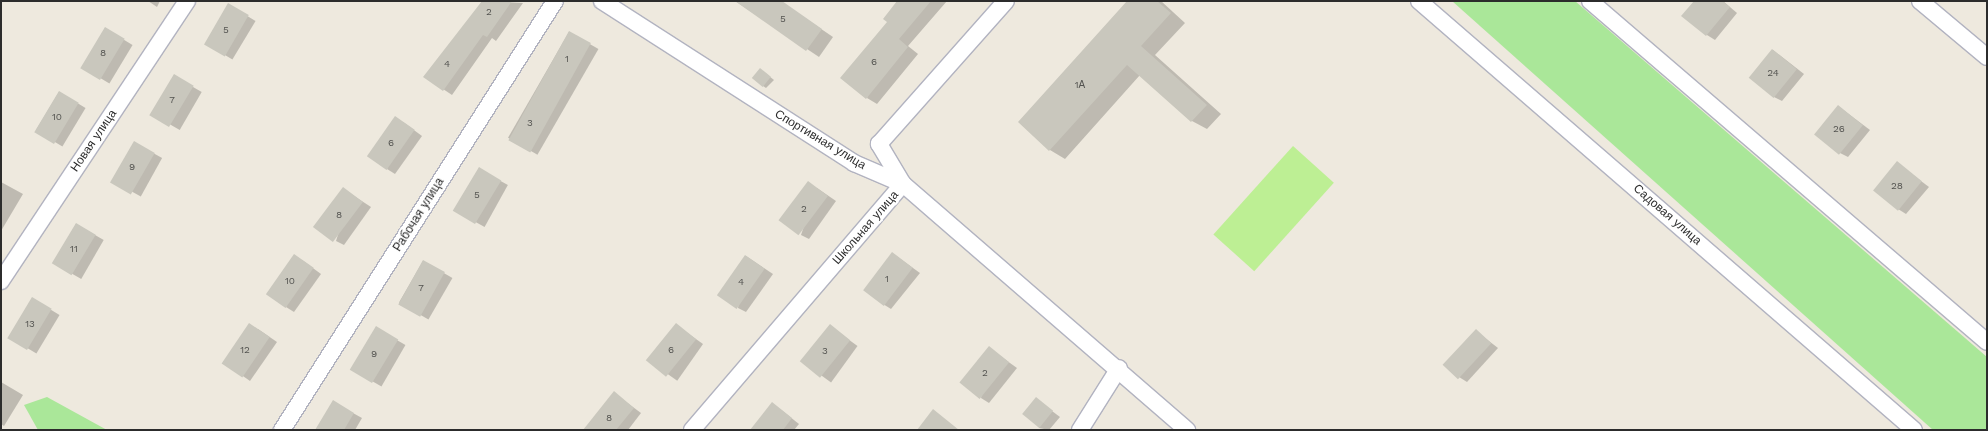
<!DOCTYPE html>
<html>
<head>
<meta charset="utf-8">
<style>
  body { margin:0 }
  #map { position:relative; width:1988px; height:431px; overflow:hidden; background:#eee9de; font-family:"Work Sans",sans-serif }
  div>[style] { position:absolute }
  .green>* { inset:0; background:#aae799 }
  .pitch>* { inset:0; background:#bdef94; transform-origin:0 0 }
  .shadow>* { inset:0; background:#0003; transform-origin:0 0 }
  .building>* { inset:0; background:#c9c7bd; transform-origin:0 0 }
  .roads { filter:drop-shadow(1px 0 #b2b3c0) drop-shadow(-1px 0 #b2b3c0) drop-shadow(0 1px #b2b3c0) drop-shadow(0 -1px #b2b3c0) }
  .minor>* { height:16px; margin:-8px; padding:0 8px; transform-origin:8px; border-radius:8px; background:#fff }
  span { translate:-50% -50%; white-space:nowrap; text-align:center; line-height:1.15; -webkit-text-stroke:4px #fff; paint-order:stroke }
  .number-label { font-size:10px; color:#535350 }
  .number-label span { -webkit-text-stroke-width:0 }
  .street-label { font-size:12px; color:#2c2c2c }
  .frame { position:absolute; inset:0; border:2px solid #2c2c2c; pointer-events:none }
</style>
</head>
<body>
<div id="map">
  <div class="green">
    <div style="clip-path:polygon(1452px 1px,1575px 1px,1987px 357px,1987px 430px,1933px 430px)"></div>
    <div style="clip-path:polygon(47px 397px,107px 430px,38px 430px,24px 405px)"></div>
  </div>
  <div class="pitch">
    <div style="left:1293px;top:146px;width:55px;height:119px;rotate:42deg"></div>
  </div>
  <div class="shadow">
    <div style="clip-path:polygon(148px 1px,160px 1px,157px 7px)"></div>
    <div style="clip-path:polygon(483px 1px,523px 3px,496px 41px,492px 38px,452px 95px,425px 77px)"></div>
    <div style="clip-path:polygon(735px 1px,780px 1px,833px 37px,819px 57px)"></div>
    <div style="clip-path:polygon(900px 1px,947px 1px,908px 46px,918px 54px,877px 104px,867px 98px,888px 22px)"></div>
    <div style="clip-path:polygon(1128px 1px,1161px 1px,1185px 23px,1155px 55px,1221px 114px,1207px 129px,1192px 121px,1140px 75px,1065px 159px,1050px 150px,1019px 122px)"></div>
    <div style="clip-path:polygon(1695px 1px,1723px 1px,1737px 13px,1715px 40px,1707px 35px)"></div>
    <div style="left:229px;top:5px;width:31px;height:45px;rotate:31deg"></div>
    <div style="left:106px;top:29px;width:31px;height:45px;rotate:31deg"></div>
    <div style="left:569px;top:32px;width:34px;height:122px;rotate:30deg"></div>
    <div style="clip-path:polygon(1773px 50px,1804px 74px,1782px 101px,1774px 97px)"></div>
    <div style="clip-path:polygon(764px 72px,774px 80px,766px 88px,763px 86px)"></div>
    <div style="left:174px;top:76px;width:32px;height:44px;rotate:30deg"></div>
    <div style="left:59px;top:92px;width:31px;height:45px;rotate:31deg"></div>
    <div style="clip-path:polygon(1838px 106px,1870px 130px,1848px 157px,1840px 153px)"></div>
    <div style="clip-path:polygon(403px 122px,422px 136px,395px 174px,387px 169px)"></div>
    <div style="left:135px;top:143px;width:31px;height:44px;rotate:29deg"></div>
    <div style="clip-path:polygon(1897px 163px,1929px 187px,1906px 214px,1898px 209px)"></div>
    <div style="left:479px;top:169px;width:33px;height:48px;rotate:29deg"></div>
    <div style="clip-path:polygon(1px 182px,23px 194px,1px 231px)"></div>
    <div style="clip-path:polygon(817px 188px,836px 201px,809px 239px,801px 235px)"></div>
    <div style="clip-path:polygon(351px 194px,371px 207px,344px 245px,336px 241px)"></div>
    <div style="left:76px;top:224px;width:32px;height:45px;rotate:30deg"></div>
    <div style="clip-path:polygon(892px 253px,920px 273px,891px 309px,883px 304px)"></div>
    <div style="clip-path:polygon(746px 256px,773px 274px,746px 312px,738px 308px)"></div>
    <div style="clip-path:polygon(302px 260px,321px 274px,294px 312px,286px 307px)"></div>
    <div style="left:423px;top:261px;width:34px;height:48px;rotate:30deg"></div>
    <div style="left:33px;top:299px;width:31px;height:45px;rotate:31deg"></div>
    <div style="left:676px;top:325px;width:33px;height:45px;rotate:35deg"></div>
    <div style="left:830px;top:326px;width:34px;height:45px;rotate:36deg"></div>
    <div style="left:376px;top:328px;width:34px;height:48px;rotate:30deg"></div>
    <div style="clip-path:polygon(258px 329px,277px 342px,250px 381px,223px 362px)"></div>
    <div style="clip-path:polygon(1476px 331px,1498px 348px,1467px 382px,1459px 377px)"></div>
    <div style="clip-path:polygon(989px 348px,1017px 368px,989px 403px,981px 398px)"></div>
    <div style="clip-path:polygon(1px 382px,23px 395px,4px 426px,1px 424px)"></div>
    <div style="clip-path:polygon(614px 393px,641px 413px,628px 430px,588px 430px)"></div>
    <div style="clip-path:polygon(1036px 399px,1060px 417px,1049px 430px,1039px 428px)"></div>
    <div style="clip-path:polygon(333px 402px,362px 418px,355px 430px,317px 430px)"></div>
    <div style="clip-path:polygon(780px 409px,799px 424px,794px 430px,751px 430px)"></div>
  </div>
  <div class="building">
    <div style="clip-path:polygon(482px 1px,512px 1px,487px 37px,483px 35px,443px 91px,423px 77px)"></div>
    <div style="clip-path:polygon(735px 1px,782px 1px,822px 29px,806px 51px)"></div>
    <div style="clip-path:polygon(897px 1px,931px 1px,899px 39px,908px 47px,866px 99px,840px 78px,887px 22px,883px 19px)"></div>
    <div style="clip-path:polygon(1127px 1px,1157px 1px,1171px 13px,1141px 46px,1207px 105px,1191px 122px,1127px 65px,1049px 151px,1018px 122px)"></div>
    <div style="clip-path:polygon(1694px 1px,1722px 1px,1730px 7px,1706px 36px,1681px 16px)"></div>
    <div style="left:228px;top:3px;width:24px;height:48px;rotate:30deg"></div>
    <div style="left:105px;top:27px;width:23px;height:48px;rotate:31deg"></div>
    <div style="left:569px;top:31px;width:25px;height:125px;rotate:29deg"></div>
    <div style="left:1772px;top:49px;width:32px;height:37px;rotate:39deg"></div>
    <div style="left:760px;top:68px;width:14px;height:13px;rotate:39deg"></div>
    <div style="left:174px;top:74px;width:23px;height:48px;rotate:31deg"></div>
    <div style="left:59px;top:91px;width:23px;height:48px;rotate:31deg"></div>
    <div style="left:1838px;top:105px;width:32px;height:38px;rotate:39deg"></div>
    <div style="left:395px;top:116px;width:24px;height:49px;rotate:35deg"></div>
    <div style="left:134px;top:141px;width:24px;height:48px;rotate:30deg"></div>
    <div style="left:1897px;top:161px;width:32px;height:38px;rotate:39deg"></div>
    <div style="left:479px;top:167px;width:26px;height:51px;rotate:31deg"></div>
    <div style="left:808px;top:181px;width:25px;height:49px;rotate:37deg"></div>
    <div style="left:343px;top:187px;width:25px;height:50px;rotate:37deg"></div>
    <div style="left:76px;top:223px;width:23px;height:47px;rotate:31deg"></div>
    <div style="left:892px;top:252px;width:26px;height:48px;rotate:37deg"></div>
    <div style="left:294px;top:254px;width:24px;height:49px;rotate:35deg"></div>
    <div style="left:745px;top:255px;width:24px;height:49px;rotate:35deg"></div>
    <div style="left:423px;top:260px;width:25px;height:51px;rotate:29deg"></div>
    <div style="left:32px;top:297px;width:23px;height:48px;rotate:31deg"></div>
    <div style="left:249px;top:323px;width:25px;height:49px;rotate:34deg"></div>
    <div style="left:676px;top:323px;width:26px;height:48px;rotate:39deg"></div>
    <div style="left:830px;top:324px;width:26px;height:48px;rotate:39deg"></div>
    <div style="left:376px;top:326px;width:26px;height:51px;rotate:31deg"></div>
    <div style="left:1476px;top:329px;width:21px;height:49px;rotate:43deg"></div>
    <div style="left:989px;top:346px;width:26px;height:47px;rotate:39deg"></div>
    <div style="clip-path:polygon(614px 391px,634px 408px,616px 430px,583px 430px)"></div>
    <div style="left:1036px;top:397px;width:22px;height:22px;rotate:39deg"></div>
    <div style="clip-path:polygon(333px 400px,354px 413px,344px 430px,315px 430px)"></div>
    <div style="clip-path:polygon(772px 402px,792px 418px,783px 430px,750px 430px)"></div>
    <div style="clip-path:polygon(933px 409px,959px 430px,917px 430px)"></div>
  </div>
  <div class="roads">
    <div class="minor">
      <div style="left:602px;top:1px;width:300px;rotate:32.7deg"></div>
      <div style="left:854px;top:163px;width:53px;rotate:23.2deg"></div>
      <div style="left:903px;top:184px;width:376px;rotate:40.9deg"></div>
      <div style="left:1419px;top:1px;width:655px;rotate:40.91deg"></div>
      <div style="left:1590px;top:1px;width:523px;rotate:40.66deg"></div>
      <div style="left:1920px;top:1px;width:87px;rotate:39.9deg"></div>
      <div style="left:1px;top:281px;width:336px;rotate:-56.4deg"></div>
      <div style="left:282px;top:430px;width:508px;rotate:-57.53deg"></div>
      <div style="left:692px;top:430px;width:324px;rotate:-49.4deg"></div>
      <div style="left:903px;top:184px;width:47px;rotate:-121deg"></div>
      <div style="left:879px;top:144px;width:191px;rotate:-48.4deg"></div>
      <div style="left:1080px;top:430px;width:73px;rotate:-57.8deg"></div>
    </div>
  </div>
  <div class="number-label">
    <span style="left:489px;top:12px">2</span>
    <span style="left:783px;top:19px">5</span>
    <span style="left:226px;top:30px">5</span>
    <span style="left:103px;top:53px">8</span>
    <span style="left:567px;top:59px">1</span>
    <span style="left:874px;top:62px">6</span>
    <span style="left:447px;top:64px">4</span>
    <span style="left:1773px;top:73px">24</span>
    <span style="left:1080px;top:85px">1А</span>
    <span style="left:172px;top:100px">7</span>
    <span style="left:57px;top:117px">10</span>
    <span style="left:530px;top:123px">3</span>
    <span style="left:1839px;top:129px">26</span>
    <span style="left:391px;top:143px">6</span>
    <span style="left:132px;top:167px">9</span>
    <span style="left:1897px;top:186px">28</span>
    <span style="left:477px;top:195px">5</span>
    <span style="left:804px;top:209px">2</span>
    <span style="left:339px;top:215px">8</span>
    <span style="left:74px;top:249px">11</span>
    <span style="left:887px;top:279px">1</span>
    <span style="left:290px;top:281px">10</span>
    <span style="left:741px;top:282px">4</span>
    <span style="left:421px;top:288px">7</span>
    <span style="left:30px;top:324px">13</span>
    <span style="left:245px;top:350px">12</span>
    <span style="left:671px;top:350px">6</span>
    <span style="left:825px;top:351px">3</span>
    <span style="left:374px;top:354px">9</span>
    <span style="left:985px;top:373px">2</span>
    <span style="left:609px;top:418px">8</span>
  </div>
  <div class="street-label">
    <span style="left:820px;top:140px;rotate:31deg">Спортивная улица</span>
    <span style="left:94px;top:141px;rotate:-56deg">Новая улица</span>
    <span style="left:419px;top:215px;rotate:-58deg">Рабочая улица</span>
    <span style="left:1667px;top:215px;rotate:41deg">Садовая улица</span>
    <span style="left:866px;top:228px;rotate:-49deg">Школьная улица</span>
  </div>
  <div class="frame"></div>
</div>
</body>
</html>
